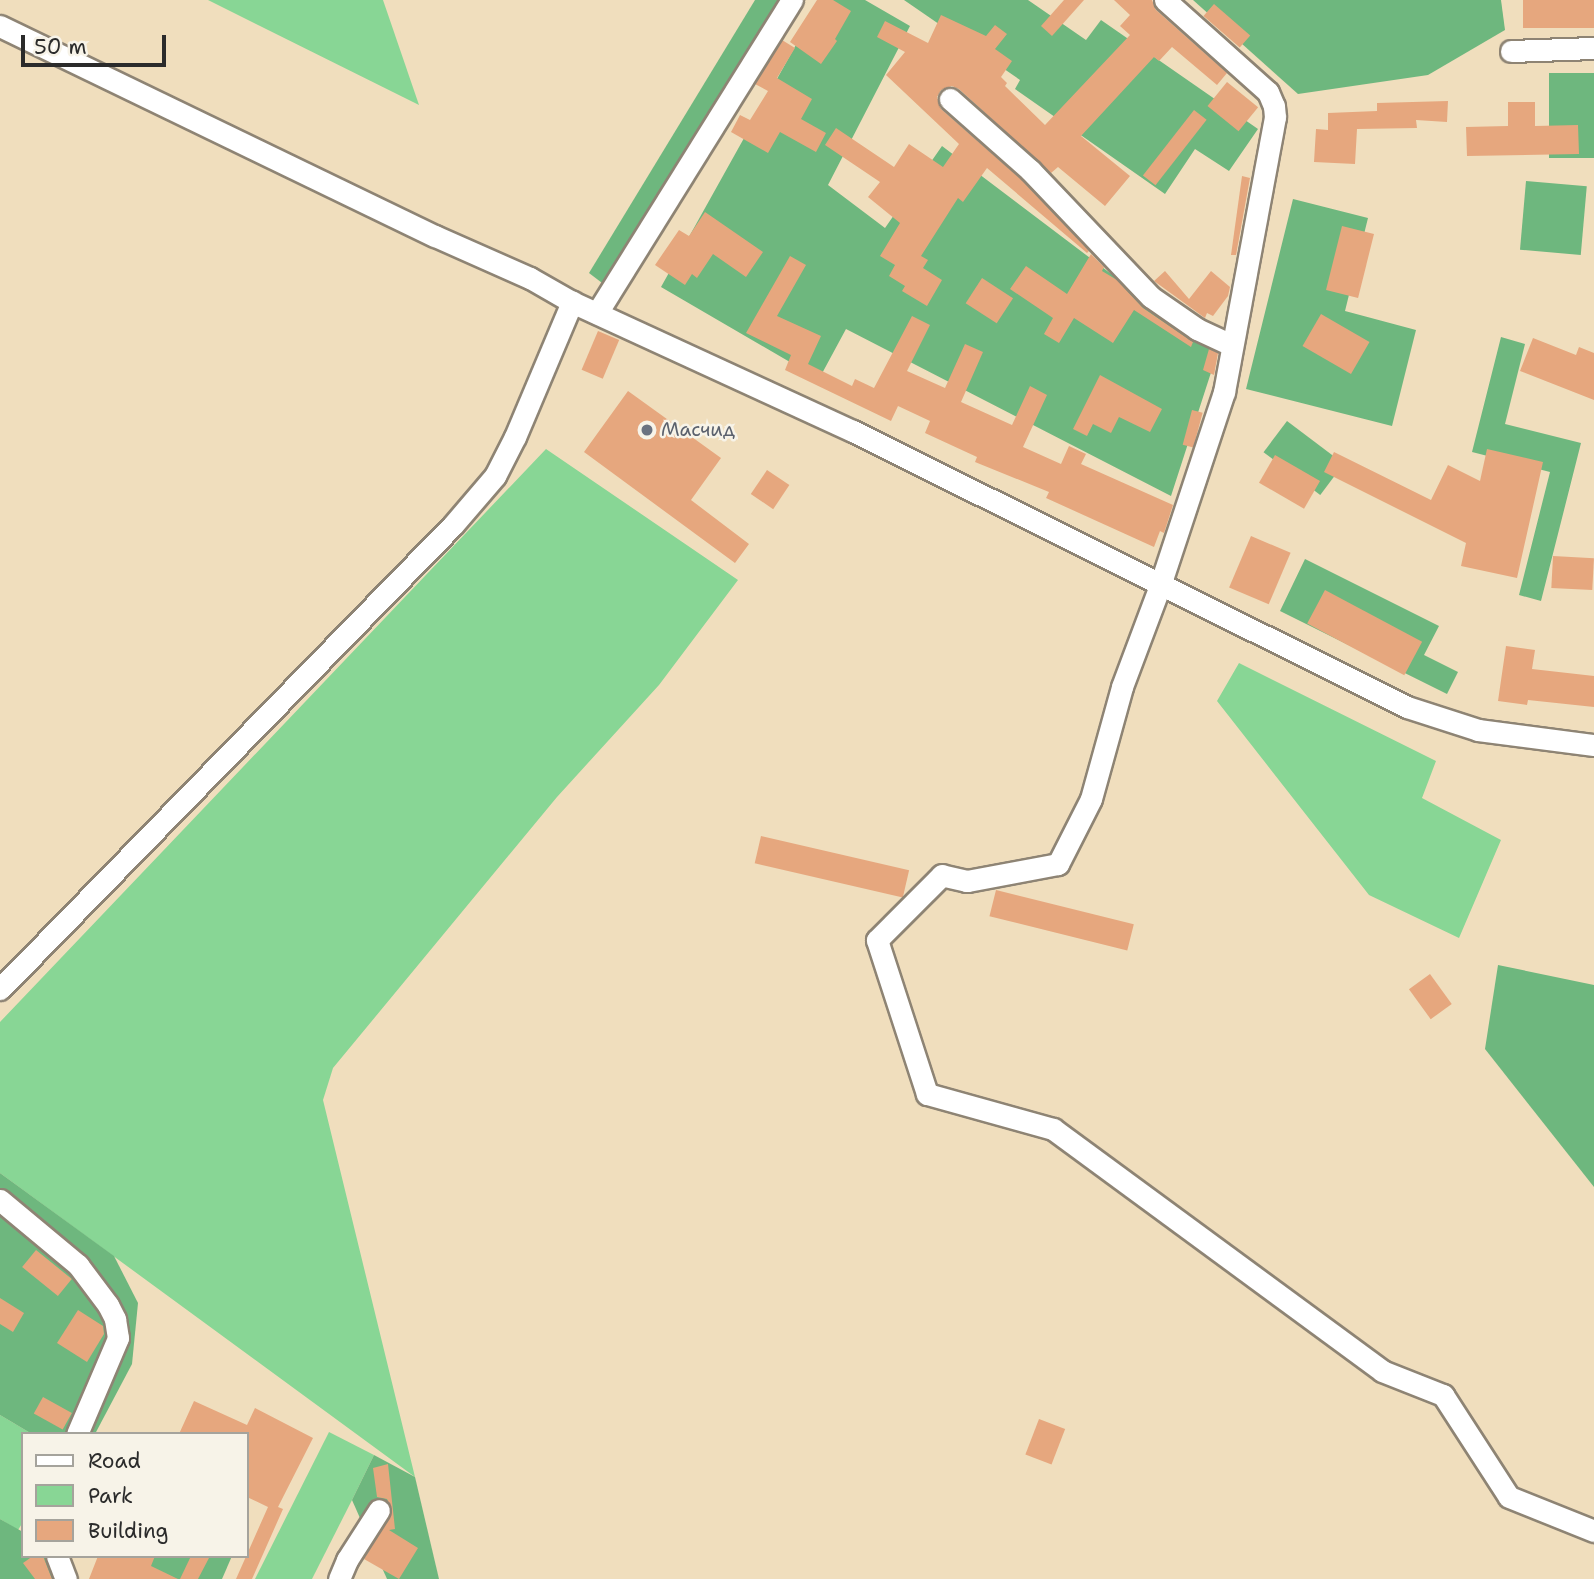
<!DOCTYPE html>
<html>
<head>
<meta charset="utf-8">
<style>
  body { margin:0 }
  #map { position:relative; width:1594px; height:1579px; overflow:hidden; background:#f0debd; font-family:"Shantell Sans",sans-serif }
  div>[style] { position:absolute }
  .green>* { inset:0; background:#88d695 }
  .forest>* { inset:0; background:#6eb77e; transform-origin:0 0 }
  .building>* { inset:0; background:#e6a77e; transform-origin:0 0 }
  .roads { filter:drop-shadow(2px 0 #8e8474) drop-shadow(-2px 0 #8e8474) drop-shadow(0 2px #8e8474) drop-shadow(0 -2px #8e8474) }
  .minor>* { height:21px; margin:-10.5px; padding:0 10.5px; transform-origin:10.5px; border-radius:10.5px; background:#fff }
  .dots>* { width:19px; height:19px; translate:-50% -50%; box-sizing:border-box; border:4px solid #f7f3e8; border-radius:50% }
  span { translate:-50% -50%; white-space:nowrap; text-align:center; line-height:1.15; -webkit-text-stroke:5px #f7f3e8; paint-order:stroke }
  .worship-label { font-size:19px; color:#5b616d }
  .left { translate:0 -50%; text-align:left }
  .legend { position:absolute; left:21px; top:1432px; width:228px; height:126px; box-sizing:border-box; background:#f7f3e8; border:2px solid #a5a39c; margin:0; padding:9px 12px; list-style:none; font-size:21px; color:#2b2b2b }
  .legend li { display:flex; align-items:center; gap:14px; height:35px }
  .legend b { width:35px; border:2px solid #a5a39c }
  .scale { position:absolute; left:21px; top:35px; width:145px; height:32px; box-sizing:border-box; border:4px solid #2b2b2b; border-top:0; padding-left:9px; font-size:21px; line-height:24px; white-space:nowrap; color:#2b2b2b; -webkit-text-stroke:5px #f7f3e8; paint-order:stroke }
</style>
</head>
<body>
<div id="map">
  <div class="green">
    <div style="clip-path:polygon(208px 0,383px 0,419px 105px)"></div>
    <div style="clip-path:polygon(546px 449px,738px 580px,659px 685px,557px 797px,333px 1068px,323px 1100px,415px 1477px,0 1173px,0 1022px)"></div>
    <div style="clip-path:polygon(1239px 663px,1436px 761px,1422px 798px,1501px 840px,1459px 938px,1369px 895px,1217px 701px)"></div>
    <div style="clip-path:polygon(0 1415px,32px 1434px,23px 1434px,23px 1522px,18px 1530px,0 1519px)"></div>
    <div style="clip-path:polygon(329px 1432px,374px 1455px,352px 1500px,312px 1579px,255px 1579px)"></div>
  </div>
  <div class="forest">
    <div style="clip-path:polygon(755px 0,795px 0,610px 289px,589px 273px)"></div>
    <div style="clip-path:polygon(821px 0,865px 0,910px 26px,828px 185px,885px 228px,942px 146px,1217px 354px,1171px 496px,846px 329px,819px 379px,661px 287px)"></div>
    <div style="clip-path:polygon(904px 0,1028px 0,1086px 40px,1101px 20px,1258px 129px,1229px 171px,1195px 149px,1165px 194px,1015px 89px,1020px 80px)"></div>
    <div style="clip-path:polygon(1193px 0,1501px 0,1505px 30px,1428px 75px,1298px 94px)"></div>
    <div style="left:1594px;top:73px;width:85px;height:45px;rotate:90deg"></div>
    <div style="left:1526px;top:181px;width:61px;height:69px;rotate:5deg"></div>
    <div style="clip-path:polygon(1293px 199px,1368px 218px,1345px 311px,1416px 330px,1392px 426px,1246px 389px)"></div>
    <div style="clip-path:polygon(1501px 337px,1525px 344px,1505px 424px,1581px 443px,1541px 601px,1519px 595px,1550px 472px,1472px 452px)"></div>
    <div style="left:1287px;top:421px;width:71px;height:39px;rotate:37deg"></div>
    <div style="clip-path:polygon(1305px 559px,1439px 626px,1424px 655px,1458px 672px,1447px 694px,1280px 611px)"></div>
    <div style="clip-path:polygon(1498px 965px,1594px 985px,1594px 1187px,1485px 1049px)"></div>
    <div style="clip-path:polygon(0 1173px,114px 1256px,138px 1303px,132px 1364px,95px 1434px,32px 1434px,0 1415px)"></div>
    <div style="clip-path:polygon(374px 1455px,415px 1477px,439px 1579px,387px 1579px,352px 1500px)"></div>
    <div style="clip-path:polygon(0 1519px,23px 1532px,23px 1556px,62px 1556px,71px 1579px,0 1579px)"></div>
    <div style="clip-path:polygon(113px 1556px,232px 1556px,222px 1579px,160px 1579px)"></div>
  </div>
  <div class="building">
    <div style="clip-path:polygon(817px 0,833px 0,851px 11px,835px 39px,837px 41px,821px 64px,790px 42px)"></div>
    <div style="clip-path:polygon(1064px 0,1084px 0,1052px 36px,1041px 26px)"></div>
    <div style="clip-path:polygon(1114px 0,1152px 0,1156px 10px,1227px 73px,1217px 85px,1172px 47px,1159px 61px,1154px 57px,1081px 136px,1130px 176px,1105px 206px,1058px 167px,1051px 173px,959px 89px,952px 86px,941px 90px,937px 97px,941px 109px,1021px 179px,1089px 251px,1087px 253px,987px 168px,963px 202px,958px 198px,921px 256px,928px 260px,923px 268px,942px 280px,927px 306px,902px 291px,905px 286px,889px 276px,895px 265px,880px 256px,900px 223px,868px 197px,880px 182px,825px 145px,836px 128px,894px 167px,909px 144px,943px 167px,959px 144px,886px 75px,905px 52px,877px 37px,885px 21px,928px 43px,941px 15px,986px 36px,995px 25px,1007px 34px,995px 49px,1012px 61px,1001px 77px,1007px 83px,1005px 86px,1045px 125px,1130px 35px,1120px 26px,1130px 15px)"></div>
    <div style="left:1523px;top:0;width:71px;height:28px"></div>
    <div style="left:1214px;top:4px;width:48px;height:16px;rotate:41deg"></div>
    <div style="clip-path:polygon(782px 40px,795px 48px,777px 78px,812px 99px,801px 119px,826px 133px,816px 152px,780px 132px,768px 153px,731px 132px,740px 115px,750px 120px,768px 91px,755px 84px)"></div>
    <div style="left:1227px;top:82px;width:40px;height:31px;rotate:39deg"></div>
    <div style="clip-path:polygon(1448px 101px,1447px 122px,1416px 120px,1417px 128px,1357px 129px,1355px 164px,1314px 162px,1316px 129px,1328px 130px,1328px 113px,1377px 111px,1377px 103px)"></div>
    <div style="clip-path:polygon(1508px 102px,1535px 102px,1535px 126px,1578px 125px,1579px 154px,1467px 156px,1466px 127px,1508px 126px)"></div>
    <div style="left:1194px;top:110px;width:16px;height:83px;rotate:38deg"></div>
    <div style="clip-path:polygon(1242px 176px,1250px 178px,1236px 255px,1231px 255px)"></div>
    <div style="clip-path:polygon(705px 212px,763px 252px,746px 277px,713px 254px,697px 278px,692px 274px,685px 285px,655px 265px,679px 230px,689px 236px)"></div>
    <div style="left:1342px;top:226px;width:33px;height:66px;rotate:14deg"></div>
    <div style="clip-path:polygon(1091px 254px,1104px 267px,1102px 271px,1117px 280px,1143px 308px,1193px 342px,1191px 347px,1134px 310px,1113px 343px,1074px 318px,1059px 343px,1044px 334px,1053px 318px,1010px 289px,1026px 266px,1067px 294px)"></div>
    <div style="clip-path:polygon(790px 256px,806px 265px,777px 316px,821px 336px,808px 364px,852px 386px,855px 379px,874px 388px,912px 316px,930px 325px,907px 371px,945px 388px,965px 344px,983px 352px,961px 402px,1012px 425px,1030px 386px,1047px 395px,1023px 447px,1061px 464px,1069px 446px,1086px 454px,1081px 464px,1173px 505px,1164px 533px,1160px 531px,1154px 547px,1046px 498px,1049px 492px,975px 462px,977px 457px,925px 433px,930px 421px,898px 406px,891px 421px,785px 370px,791px 355px,746px 333px)"></div>
    <div style="clip-path:polygon(1165px 271px,1189px 299px,1211px 271px,1230px 287px,1228px 296px,1213px 316px,1207px 313px,1205px 318px,1154px 281px)"></div>
    <div style="left:982px;top:278px;width:37px;height:30px;rotate:33deg"></div>
    <div style="left:1321px;top:314px;width:56px;height:37px;rotate:30deg"></div>
    <div style="left:598px;top:331px;width:23px;height:42px;rotate:23deg"></div>
    <div style="clip-path:polygon(1533px 338px,1576px 355px,1579px 347px,1594px 353px,1594px 400px,1520px 371px)"></div>
    <div style="clip-path:polygon(1209px 349px,1218px 353px,1214px 375px,1203px 370px)"></div>
    <div style="clip-path:polygon(1100px 375px,1162px 409px,1150px 432px,1119px 417px,1111px 433px,1093px 424px,1087px 436px,1073px 429px)"></div>
    <div style="clip-path:polygon(628px 391px,721px 458px,691px 500px,749px 544px,735px 563px,584px 452px)"></div>
    <div style="left:1192px;top:410px;width:11px;height:36px;rotate:15deg"></div>
    <div style="clip-path:polygon(1487px 449px,1543px 462px,1517px 578px,1461px 566px,1466px 543px,1324px 472px,1334px 452px,1431px 500px,1448px 465px,1480px 481px)"></div>
    <div style="left:1275px;top:455px;width:52px;height:32px;rotate:30deg"></div>
    <div style="left:767px;top:470px;width:27px;height:29px;rotate:34deg"></div>
    <div style="left:1251px;top:536px;width:43px;height:56px;rotate:23deg"></div>
    <div style="left:1553px;top:556px;width:41px;height:32px;rotate:3deg"></div>
    <div style="left:1325px;top:590px;width:110px;height:38px;rotate:28deg"></div>
    <div style="clip-path:polygon(1506px 646px,1535px 650px,1532px 669px,1594px 676px,1594px 707px,1528px 700px,1527px 705px,1498px 701px)"></div>
    <div style="left:761px;top:836px;width:152px;height:28px;rotate:13deg"></div>
    <div style="left:996px;top:890px;width:142px;height:27px;rotate:14deg"></div>
    <div style="left:1430px;top:974px;width:37px;height:26px;rotate:54deg"></div>
    <div style="left:36px;top:1250px;width:46px;height:22px;rotate:39deg"></div>
    <div style="clip-path:polygon(0 1298px,24px 1313px,13px 1332px,0 1324px)"></div>
    <div style="clip-path:polygon(78px 1310px,103px 1326px,104px 1334px,87px 1362px,57px 1343px)"></div>
    <div style="left:43px;top:1397px;width:33px;height:19px;rotate:29deg"></div>
    <div style="clip-path:polygon(194px 1401px,247px 1425px,255px 1408px,313px 1438px,278px 1507px,283px 1509px,252px 1579px,236px 1579px,268px 1507px,247px 1497px,247px 1434px,179px 1434px)"></div>
    <div style="left:1039px;top:1419px;width:28px;height:38px;rotate:21deg"></div>
    <div style="clip-path:polygon(388px 1464px,395px 1529px,389px 1530px,418px 1548px,399px 1579px,364px 1559px,392px 1511px,387px 1499px,377px 1497px,373px 1468px)"></div>
    <div style="clip-path:polygon(33px 1556px,43px 1556px,52px 1579px,35px 1579px,23px 1563px)"></div>
    <div style="clip-path:polygon(98px 1556px,155px 1556px,151px 1566px,178px 1579px,89px 1579px)"></div>
    <div style="clip-path:polygon(191px 1556px,210px 1556px,198px 1579px,180px 1579px)"></div>
  </div>
  <div class="roads">
    <div class="minor">
      <div style="left:1165px;top:0;width:138px;rotate:41.8deg"></div>
      <div style="left:1268px;top:92px;width:15px;rotate:67deg"></div>
      <div style="left:1274px;top:106px;width:11px;rotate:85deg"></div>
      <div style="left:1275px;top:117px;width:280px;rotate:100.5deg"></div>
      <div style="left:1224px;top:392px;width:201px;rotate:108.3deg"></div>
      <div style="left:1161px;top:583px;width:111px;rotate:110.6deg"></div>
      <div style="left:1122px;top:687px;width:116px;rotate:105.5deg"></div>
      <div style="left:1091px;top:799px;width:73px;rotate:116.9deg"></div>
      <div style="left:1058px;top:864px;width:93px;rotate:169.4deg"></div>
      <div style="left:967px;top:881px;width:26px;rotate:-167deg"></div>
      <div style="left:942px;top:875px;width:92px;rotate:135deg"></div>
      <div style="left:877px;top:940px;width:162px;rotate:72deg"></div>
      <div style="left:927px;top:1094px;width:131px;rotate:15.5deg"></div>
      <div style="left:1053px;top:1129px;width:408px;rotate:36.3deg"></div>
      <div style="left:1382px;top:1371px;width:66px;rotate:21.5deg"></div>
      <div style="left:1443px;top:1395px;width:121px;rotate:57.1deg"></div>
      <div style="left:1509px;top:1497px;width:92px;rotate:21.8deg"></div>
      <div style="left:0;top:26px;width:483px;rotate:25.8deg"></div>
      <div style="left:435px;top:236px;width:104px;rotate:23.9deg"></div>
      <div style="left:530px;top:278px;width:48px;rotate:29.7deg"></div>
      <div style="left:572px;top:302px;width:309px;rotate:24.7deg"></div>
      <div style="left:853px;top:431px;width:619px;rotate:26.48deg"></div>
      <div style="left:1407px;top:707px;width:75px;rotate:17.9deg"></div>
      <div style="left:1478px;top:730px;width:117px;rotate:7.4deg"></div>
      <div style="left:1511px;top:51px;width:83px;rotate:-2.1deg"></div>
      <div style="left:950px;top:99px;width:107px;rotate:41.6deg"></div>
      <div style="left:1030px;top:170px;width:175px;rotate:46.4deg"></div>
      <div style="left:1151px;top:297px;width:56px;rotate:34.8deg"></div>
      <div style="left:1197px;top:329px;width:38px;rotate:25deg"></div>
      <div style="left:597px;top:313px;width:369px;rotate:-58.1deg"></div>
      <div style="left:0;top:989px;width:648px;rotate:-45.69deg"></div>
      <div style="left:453px;top:525px;width:65px;rotate:-49.4deg"></div>
      <div style="left:495px;top:476px;width:44px;rotate:-62.9deg"></div>
      <div style="left:515px;top:437px;width:147px;rotate:-67.1deg"></div>
      <div style="left:0;top:1200px;width:102px;rotate:39.8deg"></div>
      <div style="left:78px;top:1265px;width:50px;rotate:53.1deg"></div>
      <div style="left:108px;top:1305px;width:16px;rotate:63deg"></div>
      <div style="left:115px;top:1319px;width:19px;rotate:81deg"></div>
      <div style="left:118px;top:1338px;width:104px;rotate:113.1deg"></div>
      <div style="left:57px;top:1556px;width:25px;rotate:69deg"></div>
      <div style="left:339px;top:1579px;width:21px;rotate:-67deg"></div>
      <div style="left:347px;top:1560px;width:59px;rotate:-57.4deg"></div>
    </div>
  </div>
  <div class="dots">
    <div style="left:647px;top:430px;background:#6b7280"></div>
  </div>
  <div class="worship-label">
    <span class="left" style="left:661px;top:430px">Масчид</span>
  </div>
  <ul class="legend">
  <li><b style="height:9px;background:#fff"></b>Road</li>
  <li><b style="height:19px;background:#88d695"></b>Park</li>
  <li><b style="height:19px;background:#e6a77e"></b>Building</li>
  </ul>
  <div class="scale">50 m</div>
</div>
</body>
</html>
